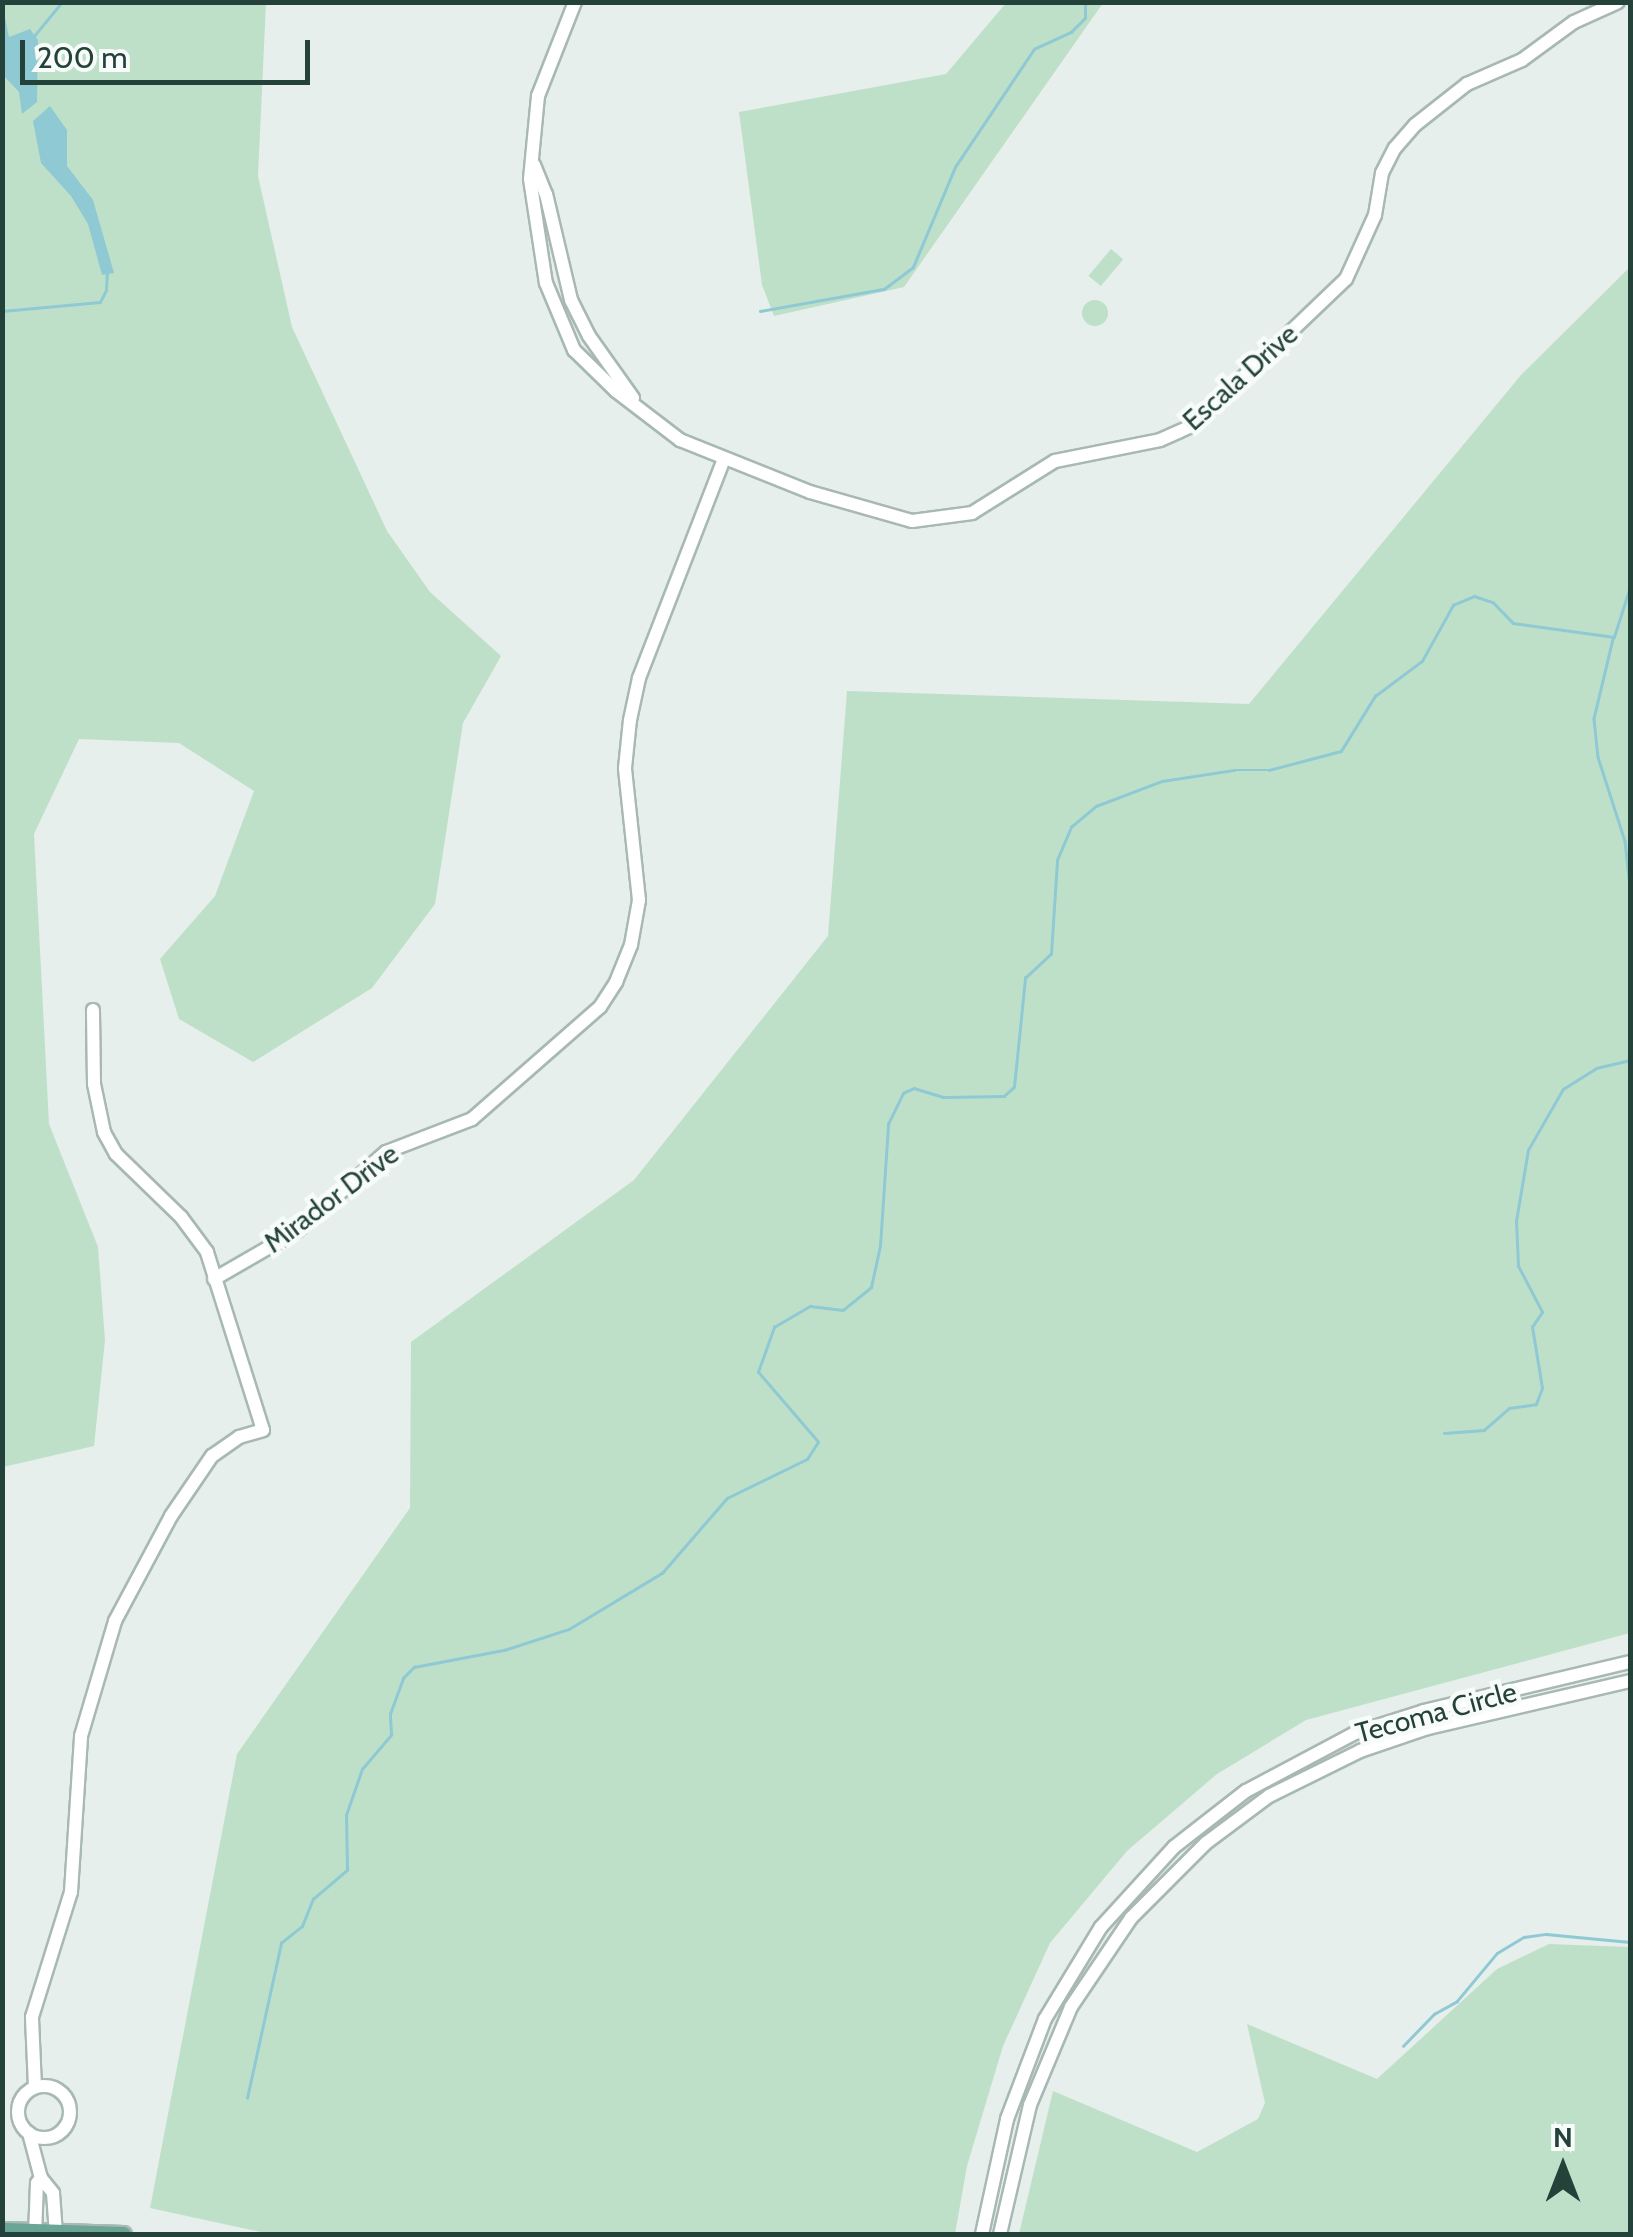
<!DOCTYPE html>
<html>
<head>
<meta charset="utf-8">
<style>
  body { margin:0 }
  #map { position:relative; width:1633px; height:2237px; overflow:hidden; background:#e6efeb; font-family:Cabin,sans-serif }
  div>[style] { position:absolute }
  .green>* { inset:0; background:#bfe0c8; transform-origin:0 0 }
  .round { border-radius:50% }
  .water>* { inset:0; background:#8ec9d4 }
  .stream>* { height:2.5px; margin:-1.25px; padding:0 1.25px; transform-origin:1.25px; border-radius:1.25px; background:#8ec9d4 }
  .roads { filter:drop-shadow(2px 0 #a8b8b2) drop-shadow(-2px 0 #a8b8b2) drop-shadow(0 2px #a8b8b2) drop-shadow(0 -2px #a8b8b2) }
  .minor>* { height:12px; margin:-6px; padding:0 6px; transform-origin:6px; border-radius:6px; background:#fff }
  .minor>.ring { margin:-6px; padding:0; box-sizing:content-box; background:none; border:12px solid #fff; border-radius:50% }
  .major>* { height:15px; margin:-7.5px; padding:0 7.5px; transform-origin:7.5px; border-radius:7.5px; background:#6aa596 }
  span { translate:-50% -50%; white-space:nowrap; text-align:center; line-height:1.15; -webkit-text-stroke:9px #f7fbf9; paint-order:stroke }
  .street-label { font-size:28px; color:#24423a }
  .frame { position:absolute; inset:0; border:5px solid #24423a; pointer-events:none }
  .north { position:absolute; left:1513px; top:2117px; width:100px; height:100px; -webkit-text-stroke:8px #f7fbf9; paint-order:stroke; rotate:0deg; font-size:28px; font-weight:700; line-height:40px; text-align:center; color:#24423a }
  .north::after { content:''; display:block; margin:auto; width:35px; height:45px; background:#24423a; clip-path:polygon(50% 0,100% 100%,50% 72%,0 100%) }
  .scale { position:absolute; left:20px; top:40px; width:290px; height:45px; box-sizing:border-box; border:5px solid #24423a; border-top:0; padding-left:12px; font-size:30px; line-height:35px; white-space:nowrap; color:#24423a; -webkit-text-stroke:8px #f7fbf9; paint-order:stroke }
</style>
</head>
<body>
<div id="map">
  <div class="green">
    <div style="clip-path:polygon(3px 3px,266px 3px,258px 176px,292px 327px,387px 531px,430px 592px,501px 656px,463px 723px,435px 904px,372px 988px,253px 1062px,179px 1019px,160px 959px,215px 896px,254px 791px,179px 743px,79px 739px,34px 834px,49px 1124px,98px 1247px,105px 1340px,94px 1446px,3px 1467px)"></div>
    <div style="clip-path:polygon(1006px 3px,1103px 3px,904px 287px,774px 316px,762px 285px,739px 112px,946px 74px)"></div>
    <div style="left:1111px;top:249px;width:16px;height:35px;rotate:40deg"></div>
    <div style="clip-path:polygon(1630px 267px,1630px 1633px,1306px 1720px,1217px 1774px,1127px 1851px,1050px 1943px,1003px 2046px,967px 2166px,955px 2234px,270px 2234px,150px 2208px,237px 1754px,410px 1508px,411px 1342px,634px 1180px,828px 936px,847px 691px,1249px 704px,1521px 375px)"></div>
    <div class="round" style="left:1082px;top:300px;width:26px;height:26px"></div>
    <div style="clip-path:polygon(1549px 1944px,1630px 1947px,1630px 2234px,1019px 2234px,1053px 2091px,1197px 2152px,1258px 2119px,1265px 2103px,1247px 2024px,1377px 2079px,1497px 1969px)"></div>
  </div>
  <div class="water">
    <div style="clip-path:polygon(5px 18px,9px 37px,30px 29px,38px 40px,37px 102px,22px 114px,19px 92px,3px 75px)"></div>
    <div style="clip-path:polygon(50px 106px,67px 130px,67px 166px,93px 200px,114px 273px,102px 275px,88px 224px,71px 196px,41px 163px,33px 121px)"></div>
  </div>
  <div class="stream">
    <div style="left:34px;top:36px;width:44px;rotate:-50.5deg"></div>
    <div style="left:2px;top:311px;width:98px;rotate:-5.2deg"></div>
    <div style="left:100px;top:302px;width:13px;rotate:-63deg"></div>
    <div style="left:106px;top:290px;width:17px;rotate:-87deg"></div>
    <div style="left:760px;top:311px;width:126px;rotate:-10.1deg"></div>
    <div style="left:884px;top:289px;width:36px;rotate:-37deg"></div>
    <div style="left:913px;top:267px;width:108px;rotate:-67.2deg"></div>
    <div style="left:955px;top:167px;width:142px;rotate:-56.2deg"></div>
    <div style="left:1034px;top:49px;width:41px;rotate:-24.7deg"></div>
    <div style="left:1071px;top:32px;width:20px;rotate:-45deg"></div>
    <div style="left:1085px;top:18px;width:16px;rotate:-90deg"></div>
    <div style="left:1613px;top:639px;width:82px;rotate:103.4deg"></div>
    <div style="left:1594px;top:719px;width:38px;rotate:84deg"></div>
    <div style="left:1598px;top:757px;width:88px;rotate:72.2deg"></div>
    <div style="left:1625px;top:841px;width:45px;rotate:83.7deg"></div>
    <div style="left:1444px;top:1433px;width:40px;rotate:-4.3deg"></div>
    <div style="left:1484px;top:1430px;width:33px;rotate:-41deg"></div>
    <div style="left:1509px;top:1408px;width:27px;rotate:-8deg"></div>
    <div style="left:1536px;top:1404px;width:17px;rotate:-69deg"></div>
    <div style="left:1542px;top:1388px;width:62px;rotate:-99.3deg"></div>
    <div style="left:1532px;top:1327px;width:18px;rotate:-56deg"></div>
    <div style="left:1542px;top:1312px;width:52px;rotate:-117.6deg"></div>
    <div style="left:1518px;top:1266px;width:45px;rotate:-92.5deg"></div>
    <div style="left:1516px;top:1221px;width:72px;rotate:-80.4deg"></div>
    <div style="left:1528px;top:1150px;width:70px;rotate:-60.2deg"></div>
    <div style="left:1563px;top:1089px;width:39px;rotate:-32deg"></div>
    <div style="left:1596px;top:1068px;width:35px;rotate:-13deg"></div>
    <div style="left:1403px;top:2046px;width:45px;rotate:-45.9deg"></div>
    <div style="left:1434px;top:2014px;width:26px;rotate:-29deg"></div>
    <div style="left:1457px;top:2001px;width:62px;rotate:-50.2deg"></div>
    <div style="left:1497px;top:1953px;width:31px;rotate:-31deg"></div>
    <div style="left:1524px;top:1937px;width:22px;rotate:-8deg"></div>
    <div style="left:1546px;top:1934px;width:84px;rotate:5.4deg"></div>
    <div style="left:247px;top:2098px;width:159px;rotate:-77.6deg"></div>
    <div style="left:281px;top:1943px;width:27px;rotate:-39deg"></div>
    <div style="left:302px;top:1926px;width:29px;rotate:-68deg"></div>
    <div style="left:313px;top:1899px;width:45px;rotate:-40.5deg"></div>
    <div style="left:347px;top:1870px;width:55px;rotate:-91deg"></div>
    <div style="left:346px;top:1815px;width:49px;rotate:-70.8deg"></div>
    <div style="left:362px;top:1769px;width:45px;rotate:-49.5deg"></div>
    <div style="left:391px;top:1735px;width:21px;rotate:-93deg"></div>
    <div style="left:390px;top:1714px;width:38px;rotate:-70deg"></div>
    <div style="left:403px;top:1678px;width:16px;rotate:-45deg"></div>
    <div style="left:414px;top:1667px;width:92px;rotate:-10.7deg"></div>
    <div style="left:504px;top:1650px;width:68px;rotate:-17.9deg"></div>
    <div style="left:569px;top:1629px;width:109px;rotate:-31.1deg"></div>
    <div style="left:662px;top:1573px;width:99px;rotate:-49.1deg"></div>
    <div style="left:727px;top:1498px;width:89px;rotate:-26deg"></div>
    <div style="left:807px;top:1459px;width:20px;rotate:-57deg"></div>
    <div style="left:818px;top:1442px;width:92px;rotate:-130.6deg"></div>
    <div style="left:758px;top:1372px;width:48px;rotate:-70.4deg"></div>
    <div style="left:774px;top:1327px;width:42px;rotate:-30.3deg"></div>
    <div style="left:810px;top:1306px;width:33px;rotate:7deg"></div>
    <div style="left:843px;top:1310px;width:36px;rotate:-39deg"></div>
    <div style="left:871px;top:1287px;width:42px;rotate:-77.6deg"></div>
    <div style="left:880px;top:1246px;width:122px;rotate:-86.2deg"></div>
    <div style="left:888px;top:1124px;width:34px;rotate:-64deg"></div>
    <div style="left:903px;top:1093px;width:12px;rotate:-24deg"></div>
    <div style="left:914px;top:1088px;width:31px;rotate:17deg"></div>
    <div style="left:944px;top:1097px;width:60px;rotate:-1deg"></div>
    <div style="left:1004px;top:1096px;width:13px;rotate:-42deg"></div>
    <div style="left:1014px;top:1087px;width:110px;rotate:-84.2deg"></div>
    <div style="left:1025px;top:978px;width:35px;rotate:-43deg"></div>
    <div style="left:1051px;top:954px;width:94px;rotate:-86.3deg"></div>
    <div style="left:1057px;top:860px;width:36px;rotate:-67deg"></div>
    <div style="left:1071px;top:827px;width:33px;rotate:-40deg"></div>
    <div style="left:1096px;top:806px;width:71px;rotate:-20.7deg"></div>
    <div style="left:1162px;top:781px;width:73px;rotate:-8.7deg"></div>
    <div style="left:1234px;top:770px;width:35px"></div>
    <div style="left:1269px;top:770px;width:74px;rotate:-14.8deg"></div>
    <div style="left:1341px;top:751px;width:65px;rotate:-58.3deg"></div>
    <div style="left:1375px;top:696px;width:59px;rotate:-36.7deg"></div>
    <div style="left:1422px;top:661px;width:64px;rotate:-61deg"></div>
    <div style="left:1453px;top:605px;width:23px;rotate:-23deg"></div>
    <div style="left:1474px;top:596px;width:20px;rotate:18deg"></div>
    <div style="left:1493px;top:602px;width:29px;rotate:46deg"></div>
    <div style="left:1513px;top:623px;width:102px;rotate:7.9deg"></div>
    <div style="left:1614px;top:637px;width:52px;rotate:-72.3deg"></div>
  </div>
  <div class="roads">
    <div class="minor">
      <div style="left:575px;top:2px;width:101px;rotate:111.5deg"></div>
      <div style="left:538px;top:96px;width:83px;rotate:95.5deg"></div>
      <div style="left:530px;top:179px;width:105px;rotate:81.3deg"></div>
      <div style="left:546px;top:283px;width:73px;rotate:67.3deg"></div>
      <div style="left:574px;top:350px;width:59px;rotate:44.3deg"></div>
      <div style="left:616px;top:391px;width:81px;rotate:37.4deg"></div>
      <div style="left:680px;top:440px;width:140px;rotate:21.8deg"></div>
      <div style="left:810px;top:492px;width:106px;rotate:15.9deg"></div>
      <div style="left:912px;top:521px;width:61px;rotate:-7.6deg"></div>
      <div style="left:972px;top:513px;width:98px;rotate:-32.1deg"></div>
      <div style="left:1055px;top:461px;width:107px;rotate:-11.3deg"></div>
      <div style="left:1160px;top:440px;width:36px;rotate:-24deg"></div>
      <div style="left:1193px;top:425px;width:211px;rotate:-43.7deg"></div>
      <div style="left:1346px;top:279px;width:70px;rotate:-65.6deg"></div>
      <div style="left:1375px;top:215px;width:43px;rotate:-80.5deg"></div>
      <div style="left:1382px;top:173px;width:28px;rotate:-63deg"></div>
      <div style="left:1395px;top:148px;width:30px;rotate:-49deg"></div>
      <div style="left:1415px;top:125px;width:66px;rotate:-38.3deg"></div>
      <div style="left:1467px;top:84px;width:60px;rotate:-23.6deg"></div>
      <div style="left:1522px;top:60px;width:64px;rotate:-36.2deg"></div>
      <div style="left:1574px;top:22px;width:48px;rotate:-24.4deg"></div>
      <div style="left:534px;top:165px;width:31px;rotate:68deg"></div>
      <div style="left:546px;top:194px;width:109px;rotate:76.7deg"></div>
      <div style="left:571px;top:300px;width:40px;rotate:63.4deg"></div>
      <div style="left:589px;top:336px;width:76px;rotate:54.6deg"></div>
      <div style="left:214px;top:1279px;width:96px;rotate:-30deg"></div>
      <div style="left:297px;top:1231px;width:119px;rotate:-41.6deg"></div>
      <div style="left:386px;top:1152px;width:92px;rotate:-21deg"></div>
      <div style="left:472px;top:1119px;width:170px;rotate:-41.2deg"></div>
      <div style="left:600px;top:1007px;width:30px;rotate:-57deg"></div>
      <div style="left:616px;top:982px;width:40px;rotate:-68deg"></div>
      <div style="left:631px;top:945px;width:46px;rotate:-79.9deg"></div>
      <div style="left:639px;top:900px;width:133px;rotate:-96.1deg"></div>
      <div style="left:625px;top:768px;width:48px;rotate:-84.1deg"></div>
      <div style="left:630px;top:720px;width:43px;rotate:-77.9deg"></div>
      <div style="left:639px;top:678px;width:235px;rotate:-68.8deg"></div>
      <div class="ring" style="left:18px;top:2086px;width:40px;height:40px"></div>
      <div style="left:35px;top:2087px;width:70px;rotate:-92.5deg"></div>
      <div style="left:32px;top:2017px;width:131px;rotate:-72.7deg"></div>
      <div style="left:71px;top:1892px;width:156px;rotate:-86.3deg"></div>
      <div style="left:81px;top:1736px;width:120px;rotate:-73.5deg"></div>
      <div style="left:115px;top:1621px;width:119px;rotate:-61.9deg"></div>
      <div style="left:171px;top:1516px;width:73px;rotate:-55.7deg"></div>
      <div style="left:212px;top:1456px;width:33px;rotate:-35deg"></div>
      <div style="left:239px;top:1437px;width:25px;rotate:-16deg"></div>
      <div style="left:263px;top:1430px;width:187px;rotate:-107.5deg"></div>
      <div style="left:207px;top:1252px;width:44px;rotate:-126.6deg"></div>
      <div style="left:181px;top:1217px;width:91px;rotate:-135.9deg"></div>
      <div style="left:116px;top:1154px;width:25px;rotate:-119deg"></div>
      <div style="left:104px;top:1132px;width:49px;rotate:-101.8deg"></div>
      <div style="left:94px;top:1084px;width:74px;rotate:-90.8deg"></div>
      <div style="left:29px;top:2133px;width:47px;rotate:75.1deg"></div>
      <div style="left:41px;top:2178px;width:6px;rotate:129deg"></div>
      <div style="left:37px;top:2183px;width:51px;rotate:92.2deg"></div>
      <div style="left:41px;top:2178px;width:19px;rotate:51deg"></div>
      <div style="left:53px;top:2193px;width:41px;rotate:85.8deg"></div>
      <div style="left:982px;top:2234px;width:118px;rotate:-77.7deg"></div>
      <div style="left:1007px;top:2119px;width:107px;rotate:-69.2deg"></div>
      <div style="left:1045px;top:2019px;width:108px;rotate:-58.7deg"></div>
      <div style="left:1101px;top:1927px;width:108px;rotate:-47.6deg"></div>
      <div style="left:1174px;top:1847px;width:91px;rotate:-37.9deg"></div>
      <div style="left:1246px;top:1791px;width:123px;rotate:-28deg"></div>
      <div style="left:1355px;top:1733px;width:72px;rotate:-17.7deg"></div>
      <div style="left:1424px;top:1711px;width:212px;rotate:-13.4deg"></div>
      <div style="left:1000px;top:2234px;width:132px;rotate:-76.9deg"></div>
      <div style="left:1030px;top:2105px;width:106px;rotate:-67.3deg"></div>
      <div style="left:1071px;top:2007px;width:107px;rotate:-56deg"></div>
      <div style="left:1131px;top:1918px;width:106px;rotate:-45deg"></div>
      <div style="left:1206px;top:1843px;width:79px;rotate:-36.7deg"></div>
      <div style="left:1269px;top:1796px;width:102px;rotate:-26.3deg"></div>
      <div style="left:1360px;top:1751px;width:72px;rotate:-18.7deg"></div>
      <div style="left:1428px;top:1728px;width:207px;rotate:-13.1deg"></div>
    </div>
    <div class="major">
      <div style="left:2px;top:2230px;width:121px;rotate:1.9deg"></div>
    </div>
  </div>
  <div class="street-label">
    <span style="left:1240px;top:377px;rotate:-42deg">Escala Drive</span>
    <span style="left:331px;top:1198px;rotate:-37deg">Mirador Drive</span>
    <span style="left:1436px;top:1712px;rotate:-15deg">Tecoma Circle</span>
  </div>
  <div class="frame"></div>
  <div class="north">N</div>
  <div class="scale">200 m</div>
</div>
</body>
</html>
